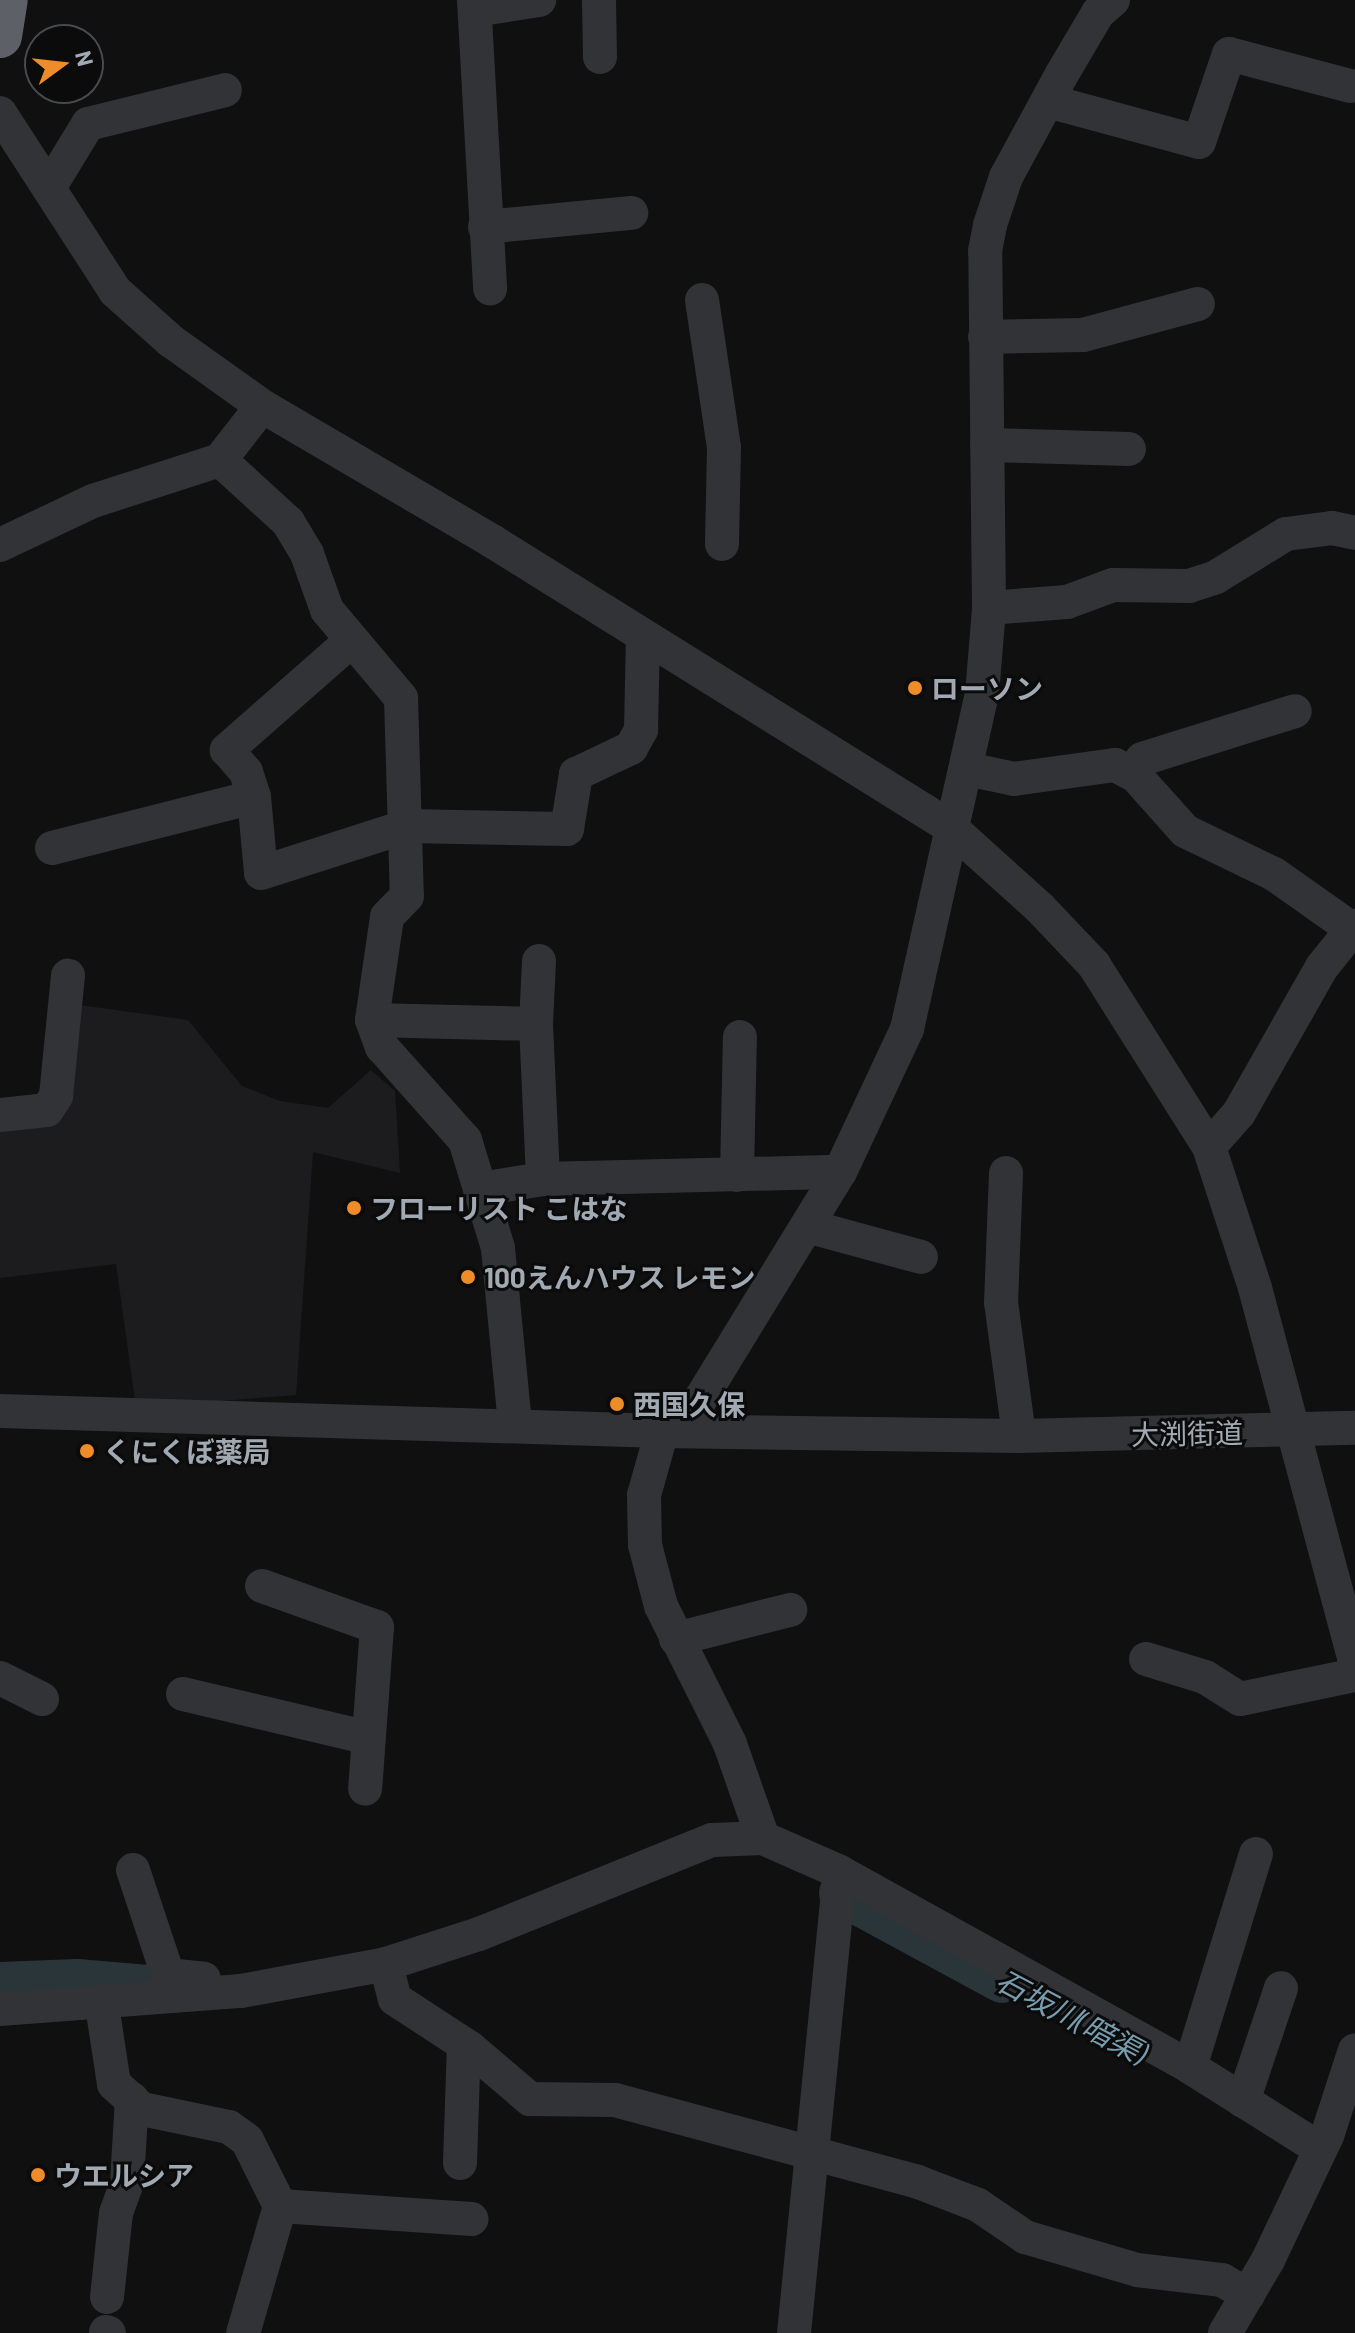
<!DOCTYPE html>
<html>
<head>
<meta charset="utf-8">
<style>
  body { margin:0 }
  #map { position:relative; width:1355px; height:2333px; overflow:hidden; background:#101011; font-family:Barlow,"Noto Sans JP",sans-serif }
  div>[style] { position:absolute }
  .built>* { inset:0; background:#1c1c1e }
  .river>* { height:46px; margin:-23px; padding:0 23px; transform-origin:23px; border-radius:23px; background:#2a3539 }
  .minor>* { height:34px; margin:-17px; padding:0 17px; transform-origin:17px; border-radius:17px; background:#313336 }
  .highway>* { height:44px; margin:-22px; padding:0 22px; transform-origin:22px; border-radius:22px; background:#5d6167 }
  .dots>* { width:22px; height:22px; translate:-50% -50%; box-sizing:border-box; border:4px solid #0b0b0c; border-radius:50% }
  span { translate:-50% -50%; white-space:nowrap; text-align:center; line-height:1.15; -webkit-text-stroke:6px #0b0b0c; paint-order:stroke }
  .poi-label { font-size:28px; color:#a1a9b2; font-weight:700 }
  .left { translate:0 -50%; text-align:left }
  .street-label { font-size:28px; color:#a1a9b2 }
  .water-label { font-size:30px; color:#779dae; font-style:italic }
  .north { position:absolute; left:24px; top:24px; width:80px; height:80px; box-sizing:border-box; background:#0b0b0c; border:2px solid #474a4e; border-radius:50%; rotate:75deg; font-size:22px; font-weight:700; line-height:32px; text-align:center; color:#a1a9b2 }
  .north::after { content:''; display:block; margin:auto; width:28px; height:36px; background:#ef8c2a; clip-path:polygon(50% 0,100% 100%,50% 72%,0 100%) }
</style>
</head>
<body>
<div id="map">
  <div class="built">
    <div style="clip-path:polygon(65px 1003px,188px 1020px,242px 1086px,280px 1101px,328px 1108px,371px 1070px,395px 1091px,400px 1173px,313px 1152px,296px 1395px,182px 1404px,135px 1400px,116px 1264px,0 1278px,0 1119px,50px 1112px)"></div>
  </div>
  <div class="river">
    <div style="left:842px;top:1893px;width:182px;rotate:28.5deg"></div>
    <div style="left:0;top:1985px;width:77px;rotate:-2.2deg"></div>
    <div style="left:77px;top:1982px;width:94px;rotate:4.9deg"></div>
  </div>
  <div class="minor">
    <div style="left:474px;top:0;width:289px;rotate:86.8deg"></div>
    <div style="left:599px;top:0;width:57px;rotate:89deg"></div>
    <div style="left:475px;top:10px;width:65px;rotate:-8.9deg"></div>
    <div style="left:1048px;top:101px;width:156px;rotate:15.2deg"></div>
    <div style="left:1199px;top:142px;width:93px;rotate:-71.2deg"></div>
    <div style="left:1229px;top:54px;width:125px;rotate:14.8deg"></div>
    <div style="left:0;top:113px;width:212px;rotate:57.1deg"></div>
    <div style="left:115px;top:291px;width:75px;rotate:41.8deg"></div>
    <div style="left:171px;top:341px;width:112px;rotate:35.5deg"></div>
    <div style="left:262px;top:406px;width:267px;rotate:30.4deg"></div>
    <div style="left:492px;top:541px;width:539px;rotate:31.95deg"></div>
    <div style="left:949px;top:826px;width:122px;rotate:42deg"></div>
    <div style="left:1040px;top:908px;width:79px;rotate:46.5deg"></div>
    <div style="left:1094px;top:965px;width:215px;rotate:57.7deg"></div>
    <div style="left:1209px;top:1147px;width:148px;rotate:71.9deg"></div>
    <div style="left:1255px;top:1288px;width:385px;rotate:75deg"></div>
    <div style="left:49px;top:188px;width:75px;rotate:-58.6deg"></div>
    <div style="left:88px;top:124px;width:141px;rotate:-13.9deg"></div>
    <div style="left:485px;top:227px;width:147px;rotate:-5.5deg"></div>
    <div style="left:702px;top:300px;width:149px;rotate:81.5deg"></div>
    <div style="left:724px;top:447px;width:97px;rotate:91.2deg"></div>
    <div style="left:985px;top:337px;width:98px;rotate:-1.2deg"></div>
    <div style="left:1083px;top:335px;width:119px;rotate:-15.1deg"></div>
    <div style="left:987px;top:445px;width:142px;rotate:1.6deg"></div>
    <div style="left:220px;top:460px;width:92px;rotate:42.4deg"></div>
    <div style="left:288px;top:522px;width:37px;rotate:59deg"></div>
    <div style="left:307px;top:554px;width:59px;rotate:70.3deg"></div>
    <div style="left:327px;top:610px;width:115px;rotate:49.9deg"></div>
    <div style="left:401px;top:698px;width:198px;rotate:88.3deg"></div>
    <div style="left:407px;top:896px;width:29px;rotate:134deg"></div>
    <div style="left:387px;top:917px;width:104px;rotate:98.3deg"></div>
    <div style="left:372px;top:1020px;width:164px;rotate:1.4deg"></div>
    <div style="left:0;top:545px;width:103px;rotate:-25.3deg"></div>
    <div style="left:93px;top:501px;width:133px;rotate:-17.9deg"></div>
    <div style="left:220px;top:460px;width:68px;rotate:-52.1deg"></div>
    <div style="left:989px;top:608px;width:78px;rotate:-4.4deg"></div>
    <div style="left:1067px;top:602px;width:49px;rotate:-20.3deg"></div>
    <div style="left:1113px;top:585px;width:76px;rotate:0.8deg"></div>
    <div style="left:1189px;top:586px;width:28px;rotate:-18deg"></div>
    <div style="left:1216px;top:577px;width:82px;rotate:-31.6deg"></div>
    <div style="left:1286px;top:534px;width:46px;rotate:-7.4deg"></div>
    <div style="left:1332px;top:528px;width:24px;rotate:12deg"></div>
    <div style="left:352px;top:640px;width:167px;rotate:138.7deg"></div>
    <div style="left:227px;top:750px;width:29px;rotate:49deg"></div>
    <div style="left:246px;top:772px;width:26px;rotate:72deg"></div>
    <div style="left:254px;top:797px;width:76px;rotate:84.7deg"></div>
    <div style="left:261px;top:873px;width:153px;rotate:-17.8deg"></div>
    <div style="left:407px;top:826px;width:160px;rotate:1.1deg"></div>
    <div style="left:567px;top:829px;width:56px;rotate:-80.7deg"></div>
    <div style="left:576px;top:774px;width:61px;rotate:-25.3deg"></div>
    <div style="left:631px;top:748px;width:21px;rotate:-61deg"></div>
    <div style="left:641px;top:730px;width:93px;rotate:-88.8deg"></div>
    <div style="left:967px;top:769px;width:48px;rotate:12deg"></div>
    <div style="left:1014px;top:779px;width:102px;rotate:-7.9deg"></div>
    <div style="left:1115px;top:765px;width:22px;rotate:27deg"></div>
    <div style="left:1135px;top:775px;width:75px;rotate:48.2deg"></div>
    <div style="left:1185px;top:831px;width:99px;rotate:25.8deg"></div>
    <div style="left:1274px;top:874px;width:95px;rotate:35.2deg"></div>
    <div style="left:1135px;top:775px;width:17px;rotate:-66deg"></div>
    <div style="left:1142px;top:759px;width:160px;rotate:-17.4deg"></div>
    <div style="left:52px;top:848px;width:208px;rotate:-14.2deg"></div>
    <div style="left:539px;top:961px;width:63px;rotate:92.7deg"></div>
    <div style="left:536px;top:1024px;width:155px;rotate:87.4deg"></div>
    <div style="left:372px;top:1020px;width:29px;rotate:70deg"></div>
    <div style="left:382px;top:1047px;width:125px;rotate:48.3deg"></div>
    <div style="left:465px;top:1140px;width:113px;rotate:73deg"></div>
    <div style="left:498px;top:1248px;width:178px;rotate:84.5deg"></div>
    <div style="left:0;top:1115px;width:47px;rotate:-6.1deg"></div>
    <div style="left:47px;top:1110px;width:17px;rotate:-57deg"></div>
    <div style="left:56px;top:1096px;width:121px;rotate:-84.3deg"></div>
    <div style="left:1209px;top:1147px;width:45px;rotate:-48.6deg"></div>
    <div style="left:1239px;top:1113px;width:168px;rotate:-60.4deg"></div>
    <div style="left:1322px;top:967px;width:53px;rotate:-51.2deg"></div>
    <div style="left:1006px;top:1173px;width:129px;rotate:92.2deg"></div>
    <div style="left:1001px;top:1302px;width:135px;rotate:82.3deg"></div>
    <div style="left:737px;top:1175px;width:138px;rotate:-88.8deg"></div>
    <div style="left:480px;top:1189px;width:64px;rotate:-9deg"></div>
    <div style="left:543px;top:1179px;width:297px;rotate:-1.4deg"></div>
    <div style="left:807px;top:1226px;width:118px;rotate:15.2deg"></div>
    <div style="left:0;top:1411px;width:662px;rotate:1.73deg"></div>
    <div style="left:662px;top:1431px;width:357px;rotate:0.8deg"></div>
    <div style="left:1019px;top:1436px;width:336px;rotate:-1.4deg"></div>
    <div style="left:662px;top:1431px;width:66px;rotate:105.7deg"></div>
    <div style="left:644px;top:1495px;width:50px;rotate:88.9deg"></div>
    <div style="left:645px;top:1545px;width:63px;rotate:75.3deg"></div>
    <div style="left:661px;top:1606px;width:154px;rotate:63.4deg"></div>
    <div style="left:730px;top:1744px;width:100px;rotate:70.7deg"></div>
    <div style="left:681px;top:1431px;width:304px;rotate:-58.5deg"></div>
    <div style="left:840px;top:1172px;width:158px;rotate:-64.9deg"></div>
    <div style="left:907px;top:1029px;width:343px;rotate:-77.4deg"></div>
    <div style="left:982px;top:694px;width:86px;rotate:-85.3deg"></div>
    <div style="left:989px;top:608px;width:357px;rotate:-90.6deg"></div>
    <div style="left:985px;top:251px;width:26px;rotate:-79deg"></div>
    <div style="left:990px;top:225px;width:51px;rotate:-71.6deg"></div>
    <div style="left:1006px;top:177px;width:117px;rotate:-61.5deg"></div>
    <div style="left:1062px;top:74px;width:71px;rotate:-59.5deg"></div>
    <div style="left:1098px;top:13px;width:20px;rotate:-41deg"></div>
    <div style="left:262px;top:1586px;width:122px;rotate:19.6deg"></div>
    <div style="left:377px;top:1627px;width:162px;rotate:94.2deg"></div>
    <div style="left:676px;top:1639px;width:118px;rotate:-14.3deg"></div>
    <div style="left:1146px;top:1659px;width:62px;rotate:17deg"></div>
    <div style="left:1205px;top:1677px;width:41px;rotate:32.2deg"></div>
    <div style="left:1240px;top:1699px;width:117px;rotate:-11.8deg"></div>
    <div style="left:0;top:1678px;width:47px;rotate:26.6deg"></div>
    <div style="left:183px;top:1694px;width:187px;rotate:13.3deg"></div>
    <div style="left:133px;top:1870px;width:111px;rotate:71.6deg"></div>
    <div style="left:168px;top:1975px;width:36px;rotate:6deg"></div>
    <div style="left:386px;top:1964px;width:36px;rotate:76deg"></div>
    <div style="left:395px;top:1999px;width:90px;rotate:33.2deg"></div>
    <div style="left:470px;top:2048px;width:79px;rotate:40.4deg"></div>
    <div style="left:530px;top:2099px;width:85px;rotate:0.7deg"></div>
    <div style="left:615px;top:2100px;width:314px;rotate:15.1deg"></div>
    <div style="left:918px;top:2182px;width:64px;rotate:21deg"></div>
    <div style="left:978px;top:2205px;width:57px;rotate:34.2deg"></div>
    <div style="left:1025px;top:2237px;width:117px;rotate:16.4deg"></div>
    <div style="left:1137px;top:2270px;width:86px;rotate:6.7deg"></div>
    <div style="left:1222px;top:2280px;width:30px;rotate:30deg"></div>
    <div style="left:101px;top:1999px;width:86px;rotate:81.3deg"></div>
    <div style="left:114px;top:2084px;width:38px;rotate:42deg"></div>
    <div style="left:142px;top:2109px;width:89px;rotate:11.7deg"></div>
    <div style="left:229px;top:2127px;width:22px;rotate:36deg"></div>
    <div style="left:247px;top:2140px;width:74px;rotate:63.4deg"></div>
    <div style="left:280px;top:2206px;width:132px;rotate:106.2deg"></div>
    <div style="left:0;top:2009px;width:242px;rotate:-4.3deg"></div>
    <div style="left:241px;top:1991px;width:147px;rotate:-10.5deg"></div>
    <div style="left:386px;top:1964px;width:98px;rotate:-17.9deg"></div>
    <div style="left:479px;top:1934px;width:251px;rotate:-22deg"></div>
    <div style="left:712px;top:1840px;width:51px;rotate:-2.2deg"></div>
    <div style="left:763px;top:1838px;width:84px;rotate:23.8deg"></div>
    <div style="left:840px;top:1872px;width:401px;rotate:29.1deg"></div>
    <div style="left:1190px;top:2067px;width:154px;rotate:32.2deg"></div>
    <div style="left:1190px;top:2067px;width:223px;rotate:-72.8deg"></div>
    <div style="left:1243px;top:2101px;width:119px;rotate:-71.4deg"></div>
    <div style="left:460px;top:2163px;width:119px;rotate:-88.1deg"></div>
    <div style="left:280px;top:2206px;width:192px;rotate:3.9deg"></div>
    <div style="left:107px;top:2297px;width:84px;rotate:-83.9deg"></div>
    <div style="left:116px;top:2213px;width:33px;rotate:-70deg"></div>
    <div style="left:127px;top:2182px;width:83px;rotate:-86.6deg"></div>
    <div style="left:106px;top:2332px;width:3px;rotate:18deg"></div>
    <div style="left:794px;top:2333px;width:463px;rotate:-84.3deg"></div>
    <div style="left:1225px;top:2333px;width:85px;rotate:-59.5deg"></div>
    <div style="left:1268px;top:2260px;width:137px;rotate:-64.6deg"></div>
    <div style="left:1327px;top:2136px;width:90px;rotate:-72deg"></div>
  </div>
  <div class="highway">
    <div style="left:0;top:36px;width:36px;rotate:-81deg"></div>
  </div>
  <div class="dots">
    <div style="left:915px;top:688px;background:#ef8c2a"></div>
    <div style="left:354px;top:1208px;background:#ef8c2a"></div>
    <div style="left:468px;top:1277px;background:#ef8c2a"></div>
    <div style="left:617px;top:1404px;background:#ef8c2a"></div>
    <div style="left:87px;top:1451px;background:#ef8c2a"></div>
    <div style="left:38px;top:2175px;background:#ef8c2a"></div>
  </div>
  <div class="poi-label">
    <span class="left" style="left:931px;top:688px">ローソン</span>
    <span class="left" style="left:370px;top:1208px">フローリスト こはな</span>
    <span class="left" style="left:484px;top:1277px">100えんハウス レモン</span>
    <span class="left" style="left:633px;top:1404px">西国久保</span>
    <span class="left" style="left:103px;top:1451px">くにくぼ薬局</span>
    <span class="left" style="left:54px;top:2175px">ウエルシア</span>
  </div>
  <div class="street-label">
    <span style="left:1187px;top:1433px;rotate:-1deg">大渕街道</span>
  </div>
  <div class="water-label">
    <span style="left:1072px;top:2016px;rotate:28deg">石坂川(暗渠)</span>
  </div>
  <div class="north">N</div>
</div>
</body>
</html>
